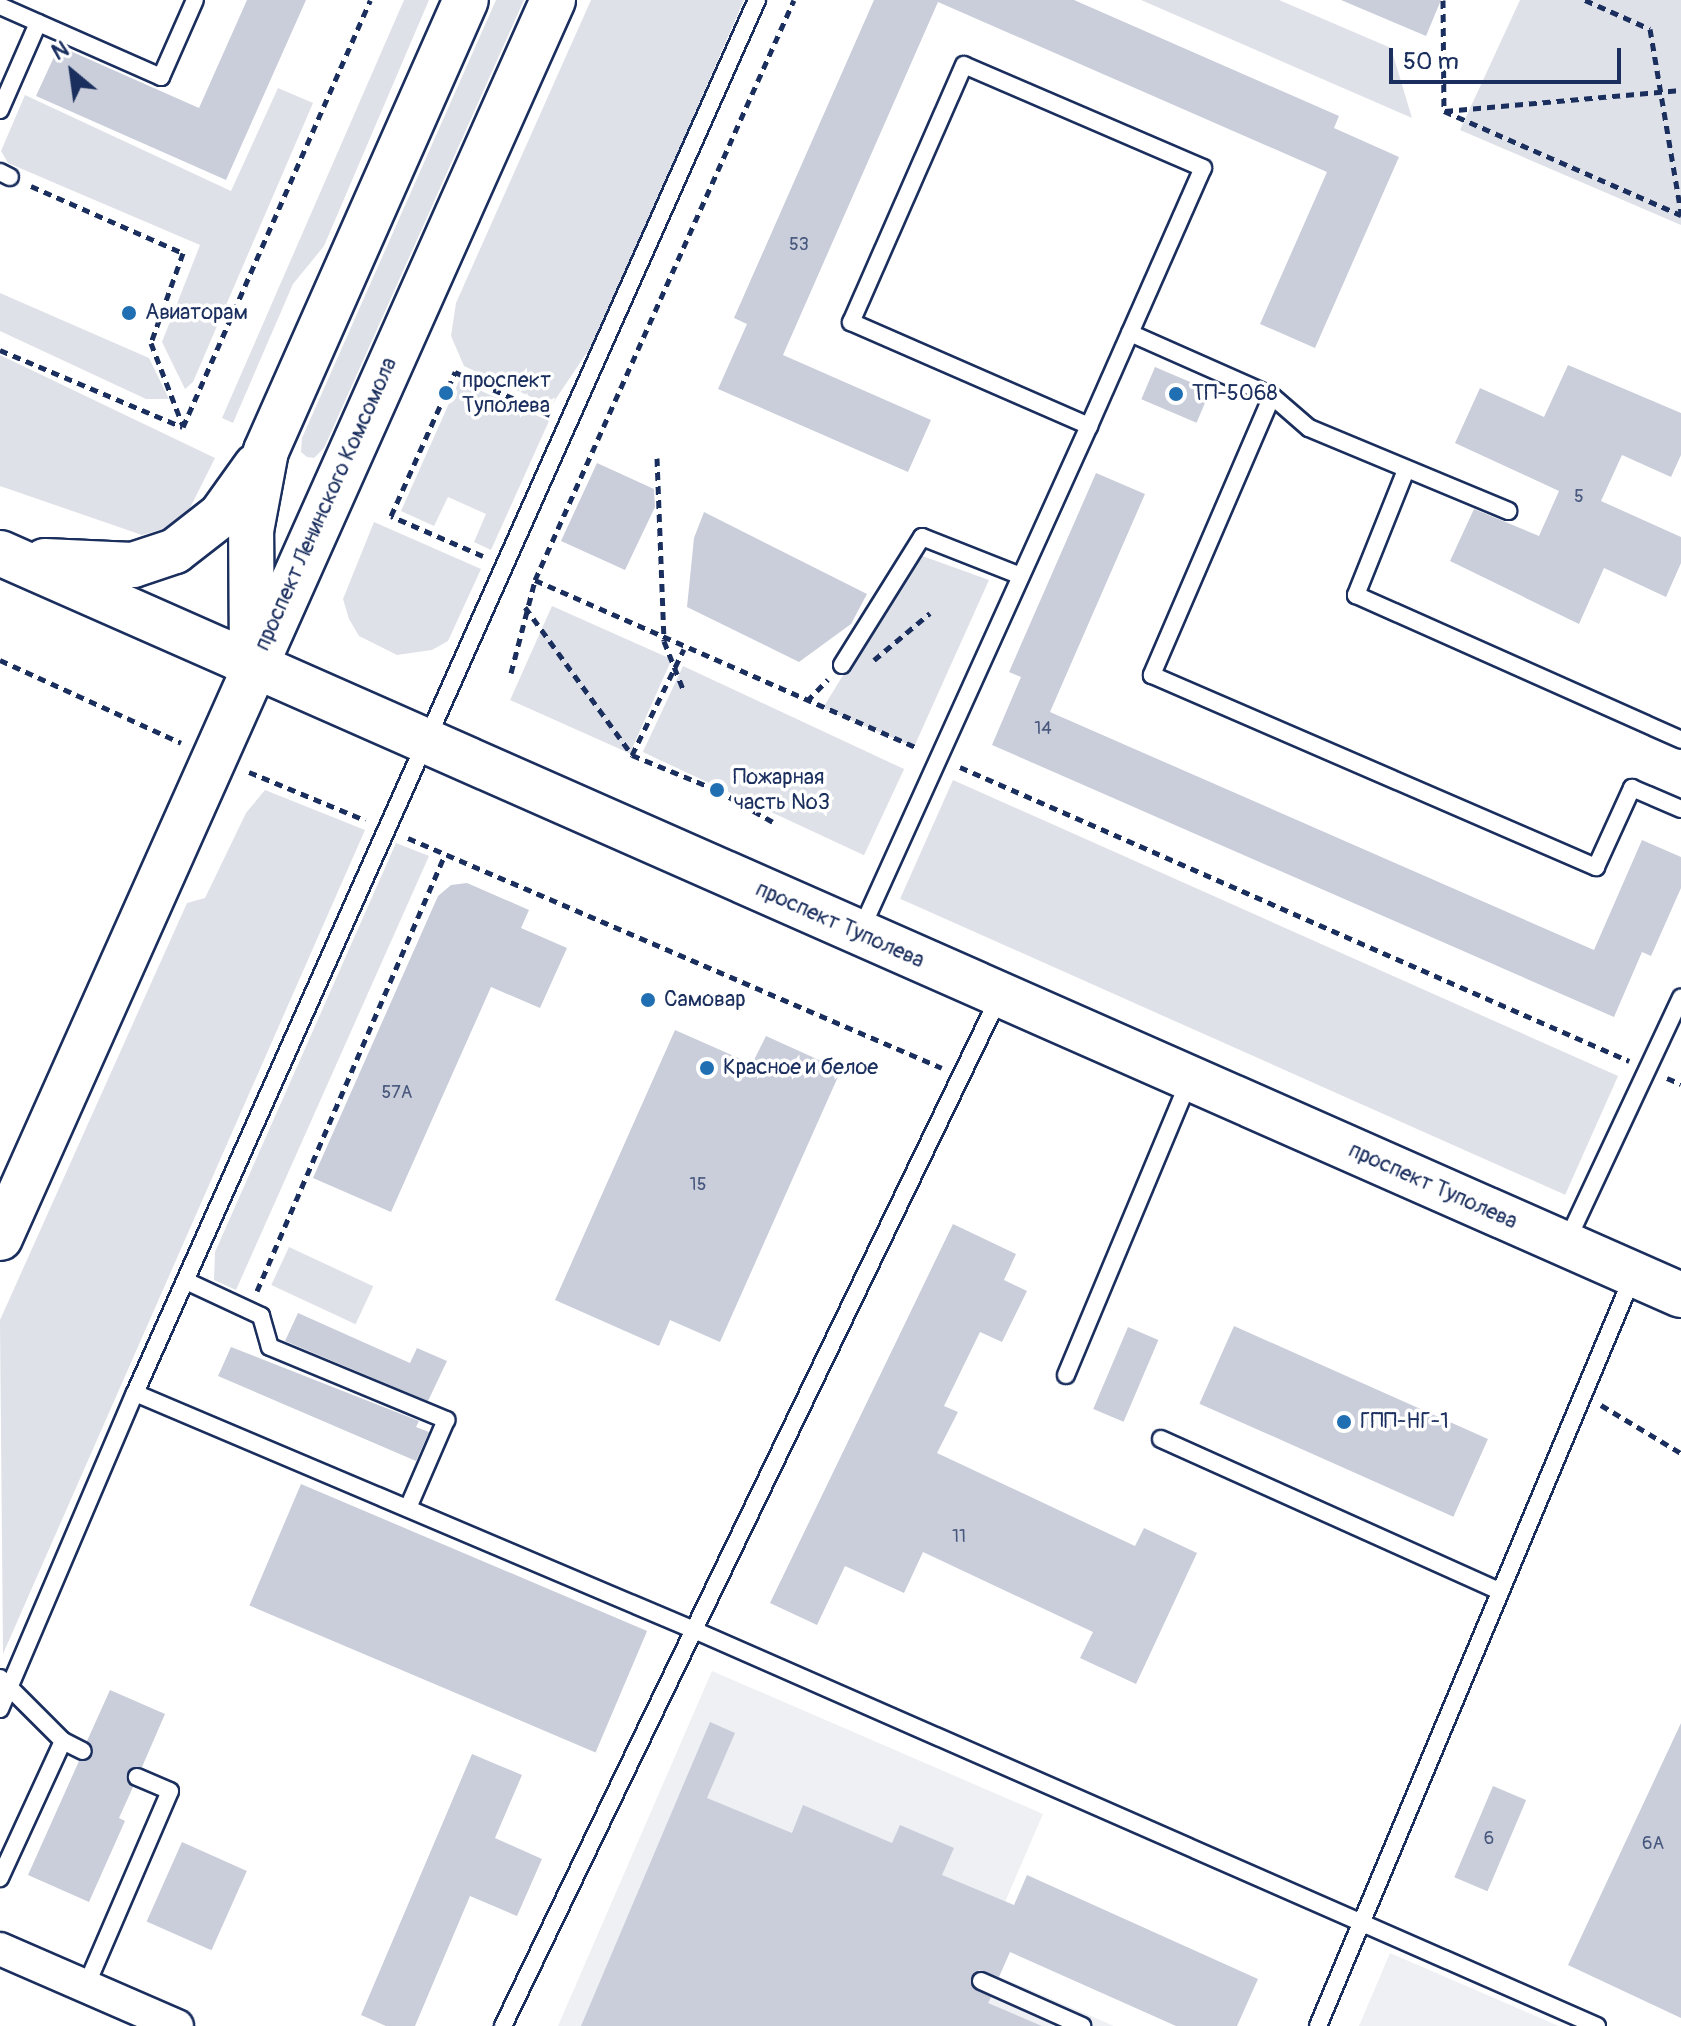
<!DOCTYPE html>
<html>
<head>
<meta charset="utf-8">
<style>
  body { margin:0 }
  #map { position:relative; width:1681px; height:2026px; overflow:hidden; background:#fff; font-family:Pangolin,sans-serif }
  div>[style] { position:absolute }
  .built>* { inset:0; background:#eff0f4 }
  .green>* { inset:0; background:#dee1e7; transform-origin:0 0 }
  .building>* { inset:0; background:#caceda; transform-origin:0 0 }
  .path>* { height:5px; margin-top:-2.5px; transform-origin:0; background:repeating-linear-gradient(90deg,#1b2f5e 0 8px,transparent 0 14px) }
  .roads { filter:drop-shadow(2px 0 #1b2f5e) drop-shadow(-2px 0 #1b2f5e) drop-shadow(0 2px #1b2f5e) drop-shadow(0 -2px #1b2f5e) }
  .lane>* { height:16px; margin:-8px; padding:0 8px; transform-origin:8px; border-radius:8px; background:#fff }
  .street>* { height:32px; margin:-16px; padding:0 16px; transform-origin:16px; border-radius:16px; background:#fff }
  .secondary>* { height:44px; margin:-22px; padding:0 22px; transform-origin:22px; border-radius:22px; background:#fff }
  .dots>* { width:22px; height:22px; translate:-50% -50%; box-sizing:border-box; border:4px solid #fff; border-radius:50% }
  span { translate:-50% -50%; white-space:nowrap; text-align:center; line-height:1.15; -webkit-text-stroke:7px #fff; paint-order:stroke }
  .number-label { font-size:18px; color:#47577d }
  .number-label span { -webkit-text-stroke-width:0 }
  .poi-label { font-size:22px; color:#1b2f5e }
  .left { translate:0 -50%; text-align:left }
  .street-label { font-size:22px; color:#1b2f5e }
  .north { position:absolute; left:32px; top:32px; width:80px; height:80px; -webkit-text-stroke:6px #fff; paint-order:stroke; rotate:331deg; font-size:22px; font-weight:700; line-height:32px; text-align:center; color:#1b2f5e }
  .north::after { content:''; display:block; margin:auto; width:28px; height:36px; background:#1b2f5e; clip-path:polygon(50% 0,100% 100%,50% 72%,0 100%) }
  .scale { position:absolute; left:1389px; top:48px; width:232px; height:36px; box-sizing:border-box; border:4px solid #1b2f5e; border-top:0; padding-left:10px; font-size:24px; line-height:28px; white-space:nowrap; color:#1b2f5e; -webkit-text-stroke:6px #fff; paint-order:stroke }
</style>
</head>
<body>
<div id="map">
  <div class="built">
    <div style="clip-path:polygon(712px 1671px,1043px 1814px,977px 1967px,1114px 2026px,558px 2026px)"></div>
    <div style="clip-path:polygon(1390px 1953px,1559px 2026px,1359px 2026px)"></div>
  </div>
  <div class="green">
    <div style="clip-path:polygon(404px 0,429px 0,324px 246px,293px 284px,233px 423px,222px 418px)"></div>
    <div style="clip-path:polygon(496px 0,524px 0,324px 448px,314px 458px,307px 457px,301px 452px,302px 438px)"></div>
    <div style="clip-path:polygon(591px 0,744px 0,598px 336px,551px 406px,464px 366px,451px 336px,456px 303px)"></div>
    <div style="clip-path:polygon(1141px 0,1279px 0,1391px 48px,1412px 118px)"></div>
    <div style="clip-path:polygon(1520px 0,1681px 0,1681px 225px,1460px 130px)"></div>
    <div style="clip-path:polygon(278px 88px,313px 103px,193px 382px,185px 389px,162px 342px,200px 245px,8px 163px,1px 151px,25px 95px,231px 191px)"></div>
    <div style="clip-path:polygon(0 293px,149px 358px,169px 399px,146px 399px,0 331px)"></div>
    <div style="clip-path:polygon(0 355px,215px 458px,189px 510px,163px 529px,142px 535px,0 486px)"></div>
    <div style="clip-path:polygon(459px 381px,549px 421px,491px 550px,474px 542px,486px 514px,448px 497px,434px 526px,401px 511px)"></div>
    <div style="clip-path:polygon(374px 522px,481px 569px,448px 641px,432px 650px,397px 655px,359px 636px,349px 619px,343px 599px)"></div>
    <div style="clip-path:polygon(917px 554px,989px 580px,914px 747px,823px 708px)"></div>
    <div style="left:552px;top:606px;width:131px;height:103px;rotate:24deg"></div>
    <div style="left:683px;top:666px;width:244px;height:95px;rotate:25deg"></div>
    <div style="left:953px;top:780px;width:728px;height:130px;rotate:24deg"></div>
    <div style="clip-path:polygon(265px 790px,365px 830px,3px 1654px,0 1320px,187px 903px,205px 898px,246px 813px)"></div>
    <div style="clip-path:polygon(396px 843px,429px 856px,236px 1290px,214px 1280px,215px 1252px)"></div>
    <div style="left:289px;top:1247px;width:93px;height:42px;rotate:25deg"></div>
  </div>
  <div class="building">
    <div style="clip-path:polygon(247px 0,306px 0,226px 180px,36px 96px,59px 46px,199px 108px)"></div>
    <div style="clip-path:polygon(874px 0,1074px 0,1339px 116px,1334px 128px,1399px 157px,1315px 348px,1260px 324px,1327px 172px,938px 2px,783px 355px,931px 420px,908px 472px,718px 389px,747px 324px,734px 318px)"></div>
    <div style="clip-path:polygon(1341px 0,1441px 0,1426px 36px)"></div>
    <div style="clip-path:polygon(1568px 365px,1681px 413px,1681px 455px,1671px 477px,1622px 455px,1601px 501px,1681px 537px,1681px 563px,1666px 597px,1604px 568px,1579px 624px,1450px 561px,1474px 509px,1539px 536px,1559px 491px,1455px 443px,1480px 388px,1544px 417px)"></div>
    <div style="left:1155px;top:367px;width:60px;height:35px;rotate:23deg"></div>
    <div style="clip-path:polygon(597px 463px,654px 489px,655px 507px,625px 570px,561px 541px)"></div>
    <div style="clip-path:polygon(1096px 473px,1145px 494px,1050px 712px,1594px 950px,1642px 840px,1681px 857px,1681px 888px,1651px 956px,1642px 952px,1614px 1017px,992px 745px,1021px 677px,1009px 672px)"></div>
    <div style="clip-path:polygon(704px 512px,867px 594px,851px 624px,799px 662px,687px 607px,694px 538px)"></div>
    <div style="clip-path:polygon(467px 883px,529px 910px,521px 928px,567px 948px,540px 1008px,491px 987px,391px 1212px,313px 1178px,438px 896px,451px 885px)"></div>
    <div style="clip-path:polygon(675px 1030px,752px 1064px,766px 1036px,841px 1070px,720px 1342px,670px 1320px,659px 1346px,555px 1300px)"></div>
    <div style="clip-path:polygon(953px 1224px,1016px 1254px,1004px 1280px,1027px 1291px,1002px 1342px,980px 1332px,944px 1406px,958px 1412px,937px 1453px,1135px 1546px,1144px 1528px,1197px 1553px,1136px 1684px,1080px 1658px,1093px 1632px,923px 1552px,904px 1593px,845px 1566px,817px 1625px,770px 1603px)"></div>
    <div style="clip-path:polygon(298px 1313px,410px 1363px,417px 1348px,447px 1361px,428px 1401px,285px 1341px)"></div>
    <div style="left:1234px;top:1326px;width:278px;height:85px;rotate:24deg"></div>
    <div style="left:1128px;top:1327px;width:33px;height:89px;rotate:23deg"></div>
    <div style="clip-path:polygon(231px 1347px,419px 1421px,416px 1427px,429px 1432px,416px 1461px,218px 1376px)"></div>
    <div style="left:301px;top:1484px;width:376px;height:132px;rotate:23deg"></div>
    <div style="clip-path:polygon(110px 1690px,165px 1714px,142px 1767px,127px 1773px,133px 1787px,119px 1818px,125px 1821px,89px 1902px,28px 1875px,79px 1761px,93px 1755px,87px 1741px)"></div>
    <div style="clip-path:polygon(710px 1722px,735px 1733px,707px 1798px,792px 1833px,803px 1805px,892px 1843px,900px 1825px,954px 1848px,942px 1875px,1014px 1905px,1027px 1875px,1258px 1979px,1237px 2026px,1176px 2026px,1010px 1952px,999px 1977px,979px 1970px,971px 1977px,972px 1987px,991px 1997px,988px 2003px,1042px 2026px,581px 2026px)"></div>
    <div style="clip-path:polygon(1681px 1723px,1681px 2018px,1568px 1965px)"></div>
    <div style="clip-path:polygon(472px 1754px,522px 1775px,495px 1838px,542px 1859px,517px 1916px,470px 1896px,415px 2026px,386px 2026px,361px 2015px)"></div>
    <div style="left:1493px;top:1786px;width:36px;height:99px;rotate:23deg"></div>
    <div style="left:182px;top:1842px;width:71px;height:87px;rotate:24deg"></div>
  </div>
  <div class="path">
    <div style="left:1443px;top:0;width:111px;rotate:89.5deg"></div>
    <div style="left:1585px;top:0;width:71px;rotate:24deg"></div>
    <div style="left:1650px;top:29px;width:186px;rotate:80.4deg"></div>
    <div style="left:1444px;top:111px;width:259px;rotate:23.7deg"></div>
    <div style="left:1445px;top:111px;width:237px;rotate:-5.1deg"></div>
    <div style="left:31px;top:186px;width:166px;rotate:23.8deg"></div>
    <div style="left:183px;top:253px;width:96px;rotate:109.6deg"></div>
    <div style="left:151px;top:343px;width:89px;rotate:68.9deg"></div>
    <div style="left:0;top:350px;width:198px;rotate:22.9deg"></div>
    <div style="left:183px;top:427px;width:466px;rotate:-66.3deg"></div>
    <div style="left:657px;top:458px;width:183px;rotate:87.8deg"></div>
    <div style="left:664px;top:641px;width:52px;rotate:68.4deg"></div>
    <div style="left:483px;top:556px;width:100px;rotate:-156.5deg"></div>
    <div style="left:391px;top:516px;width:158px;rotate:-66deg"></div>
    <div style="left:455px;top:372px;width:104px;rotate:24.4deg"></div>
    <div style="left:535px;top:580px;width:418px;rotate:23.7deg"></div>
    <div style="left:525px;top:607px;width:183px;rotate:54.1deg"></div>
    <div style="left:632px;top:755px;width:92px;rotate:22.4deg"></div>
    <div style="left:717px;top:790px;width:64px;rotate:29.7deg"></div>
    <div style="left:0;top:660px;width:199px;rotate:24.6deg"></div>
    <div style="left:874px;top:660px;width:73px;rotate:-40deg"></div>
    <div style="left:511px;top:673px;width:96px;rotate:-75.5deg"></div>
    <div style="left:535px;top:580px;width:635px;rotate:-65.94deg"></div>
    <div style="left:807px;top:701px;width:30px;rotate:-46deg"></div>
    <div style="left:632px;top:755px;width:118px;rotate:-63.9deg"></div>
    <div style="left:960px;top:767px;width:731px;rotate:23.72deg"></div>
    <div style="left:249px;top:772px;width:126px;rotate:22.5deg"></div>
    <div style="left:408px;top:838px;width:581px;rotate:23.3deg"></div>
    <div style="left:1667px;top:1078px;width:15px;rotate:23deg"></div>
    <div style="left:257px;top:1291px;width:475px;rotate:-66.7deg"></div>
    <div style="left:1601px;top:1405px;width:93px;rotate:31deg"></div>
  </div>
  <div class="roads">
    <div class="lane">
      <div style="left:0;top:6px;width:176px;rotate:23.8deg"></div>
      <div style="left:161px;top:77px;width:84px;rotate:-66.2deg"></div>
      <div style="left:0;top:110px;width:95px;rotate:-66.4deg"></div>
      <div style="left:0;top:172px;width:11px;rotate:27deg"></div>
      <div style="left:1130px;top:333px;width:155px;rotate:23.9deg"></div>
      <div style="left:1272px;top:396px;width:49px;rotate:40.9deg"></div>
      <div style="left:1309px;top:428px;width:216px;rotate:22.6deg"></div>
      <div style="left:1272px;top:396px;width:304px;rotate:113.3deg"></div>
      <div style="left:1152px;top:675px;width:484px;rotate:23.4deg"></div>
      <div style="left:1596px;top:867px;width:87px;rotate:-65.5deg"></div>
      <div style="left:1632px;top:788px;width:53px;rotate:23.2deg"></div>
      <div style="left:1406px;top:470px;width:135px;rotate:111.8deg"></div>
      <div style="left:1356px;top:595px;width:356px;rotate:24deg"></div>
      <div style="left:842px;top:665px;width:151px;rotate:-58deg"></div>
      <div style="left:922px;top:537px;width:106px;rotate:21.5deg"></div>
      <div style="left:860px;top:932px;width:555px;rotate:-65.65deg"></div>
      <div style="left:1089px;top:426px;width:282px;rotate:-66.2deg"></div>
      <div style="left:1203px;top:168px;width:260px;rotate:-156.7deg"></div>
      <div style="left:964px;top:65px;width:281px;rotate:113.7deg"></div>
      <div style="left:851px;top:322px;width:260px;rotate:23.6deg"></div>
      <div style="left:1566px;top:1243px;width:271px;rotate:-64.9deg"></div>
      <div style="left:186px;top:1281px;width:83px;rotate:25deg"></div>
      <div style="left:261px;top:1316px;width:32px;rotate:74deg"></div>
      <div style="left:270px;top:1347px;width:191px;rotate:22.5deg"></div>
      <div style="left:446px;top:1420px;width:96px;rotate:113.4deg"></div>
      <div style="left:1066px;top:1375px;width:319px;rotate:-67.3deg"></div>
      <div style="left:135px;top:1393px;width:607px;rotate:22.98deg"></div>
      <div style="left:694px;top:1630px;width:986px;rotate:23.68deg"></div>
      <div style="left:1161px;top:1439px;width:372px;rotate:24.2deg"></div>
      <div style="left:0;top:1678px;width:89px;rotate:45deg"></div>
      <div style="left:63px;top:1741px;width:151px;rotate:114.7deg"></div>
      <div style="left:0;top:1709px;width:344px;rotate:-66.9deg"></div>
      <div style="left:135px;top:1393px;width:1526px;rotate:-65.94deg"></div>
      <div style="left:63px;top:1741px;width:22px;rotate:27deg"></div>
      <div style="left:981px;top:1981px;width:111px;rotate:24deg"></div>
      <div style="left:86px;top:1986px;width:212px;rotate:-66.7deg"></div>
      <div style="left:170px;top:1791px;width:36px;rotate:-157deg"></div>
      <div style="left:503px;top:2026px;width:1142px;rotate:-64.26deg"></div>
      <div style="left:1318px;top:2026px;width:813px;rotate:-67.22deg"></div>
    </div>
    <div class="street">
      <div style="left:0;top:1949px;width:193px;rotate:23.5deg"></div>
    </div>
    <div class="secondary">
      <div style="left:0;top:553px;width:1837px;rotate:23.82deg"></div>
      <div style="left:45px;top:561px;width:88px;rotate:2.6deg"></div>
      <div style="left:133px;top:565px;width:44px;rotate:-18.4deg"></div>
      <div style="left:175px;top:551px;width:58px;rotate:-38deg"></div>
      <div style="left:221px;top:515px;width:60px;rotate:-54.5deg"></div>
      <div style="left:252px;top:660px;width:129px;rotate:-90.4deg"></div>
      <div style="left:251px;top:531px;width:81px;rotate:-79.4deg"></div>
      <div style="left:266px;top:451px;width:493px;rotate:-66.1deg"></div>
      <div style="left:0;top:1238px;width:1356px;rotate:-65.93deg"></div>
    </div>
  </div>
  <div class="dots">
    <div style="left:129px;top:313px;background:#1f6fb2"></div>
    <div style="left:446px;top:393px;background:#1f6fb2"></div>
    <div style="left:1176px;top:394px;background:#1f6fb2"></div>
    <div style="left:717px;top:790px;background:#1f6fb2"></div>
    <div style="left:648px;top:1000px;background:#1f6fb2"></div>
    <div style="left:707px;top:1068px;background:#1f6fb2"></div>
    <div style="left:1344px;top:1422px;background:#1f6fb2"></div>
  </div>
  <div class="number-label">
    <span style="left:799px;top:245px">53</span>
    <span style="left:1579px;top:497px">5</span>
    <span style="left:1043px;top:729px">14</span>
    <span style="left:397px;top:1093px">57А</span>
    <span style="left:698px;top:1185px">15</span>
    <span style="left:959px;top:1537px">11</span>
    <span style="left:1489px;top:1839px">6</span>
    <span style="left:1653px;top:1844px">6А</span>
  </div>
  <div class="poi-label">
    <span class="left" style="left:145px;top:313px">Авиаторам</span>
    <span class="left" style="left:462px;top:393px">проспект<br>Туполева</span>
    <span class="left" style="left:1192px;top:394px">ТП-5068</span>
    <span class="left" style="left:733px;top:790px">Пожарная<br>часть №3</span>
    <span class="left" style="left:664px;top:1000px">Самовар</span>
    <span class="left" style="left:723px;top:1068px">Красное и белое</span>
    <span class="left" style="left:1360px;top:1422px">ГПП-НГ-1</span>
  </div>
  <div class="street-label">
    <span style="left:326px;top:504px;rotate:-66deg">проспект Ленинского Комсомола</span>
    <span style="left:840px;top:925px;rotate:24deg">проспект Туполева</span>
    <span style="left:1433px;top:1186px;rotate:24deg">проспект Туполева</span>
  </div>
  <div class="north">N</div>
  <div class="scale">50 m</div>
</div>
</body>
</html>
